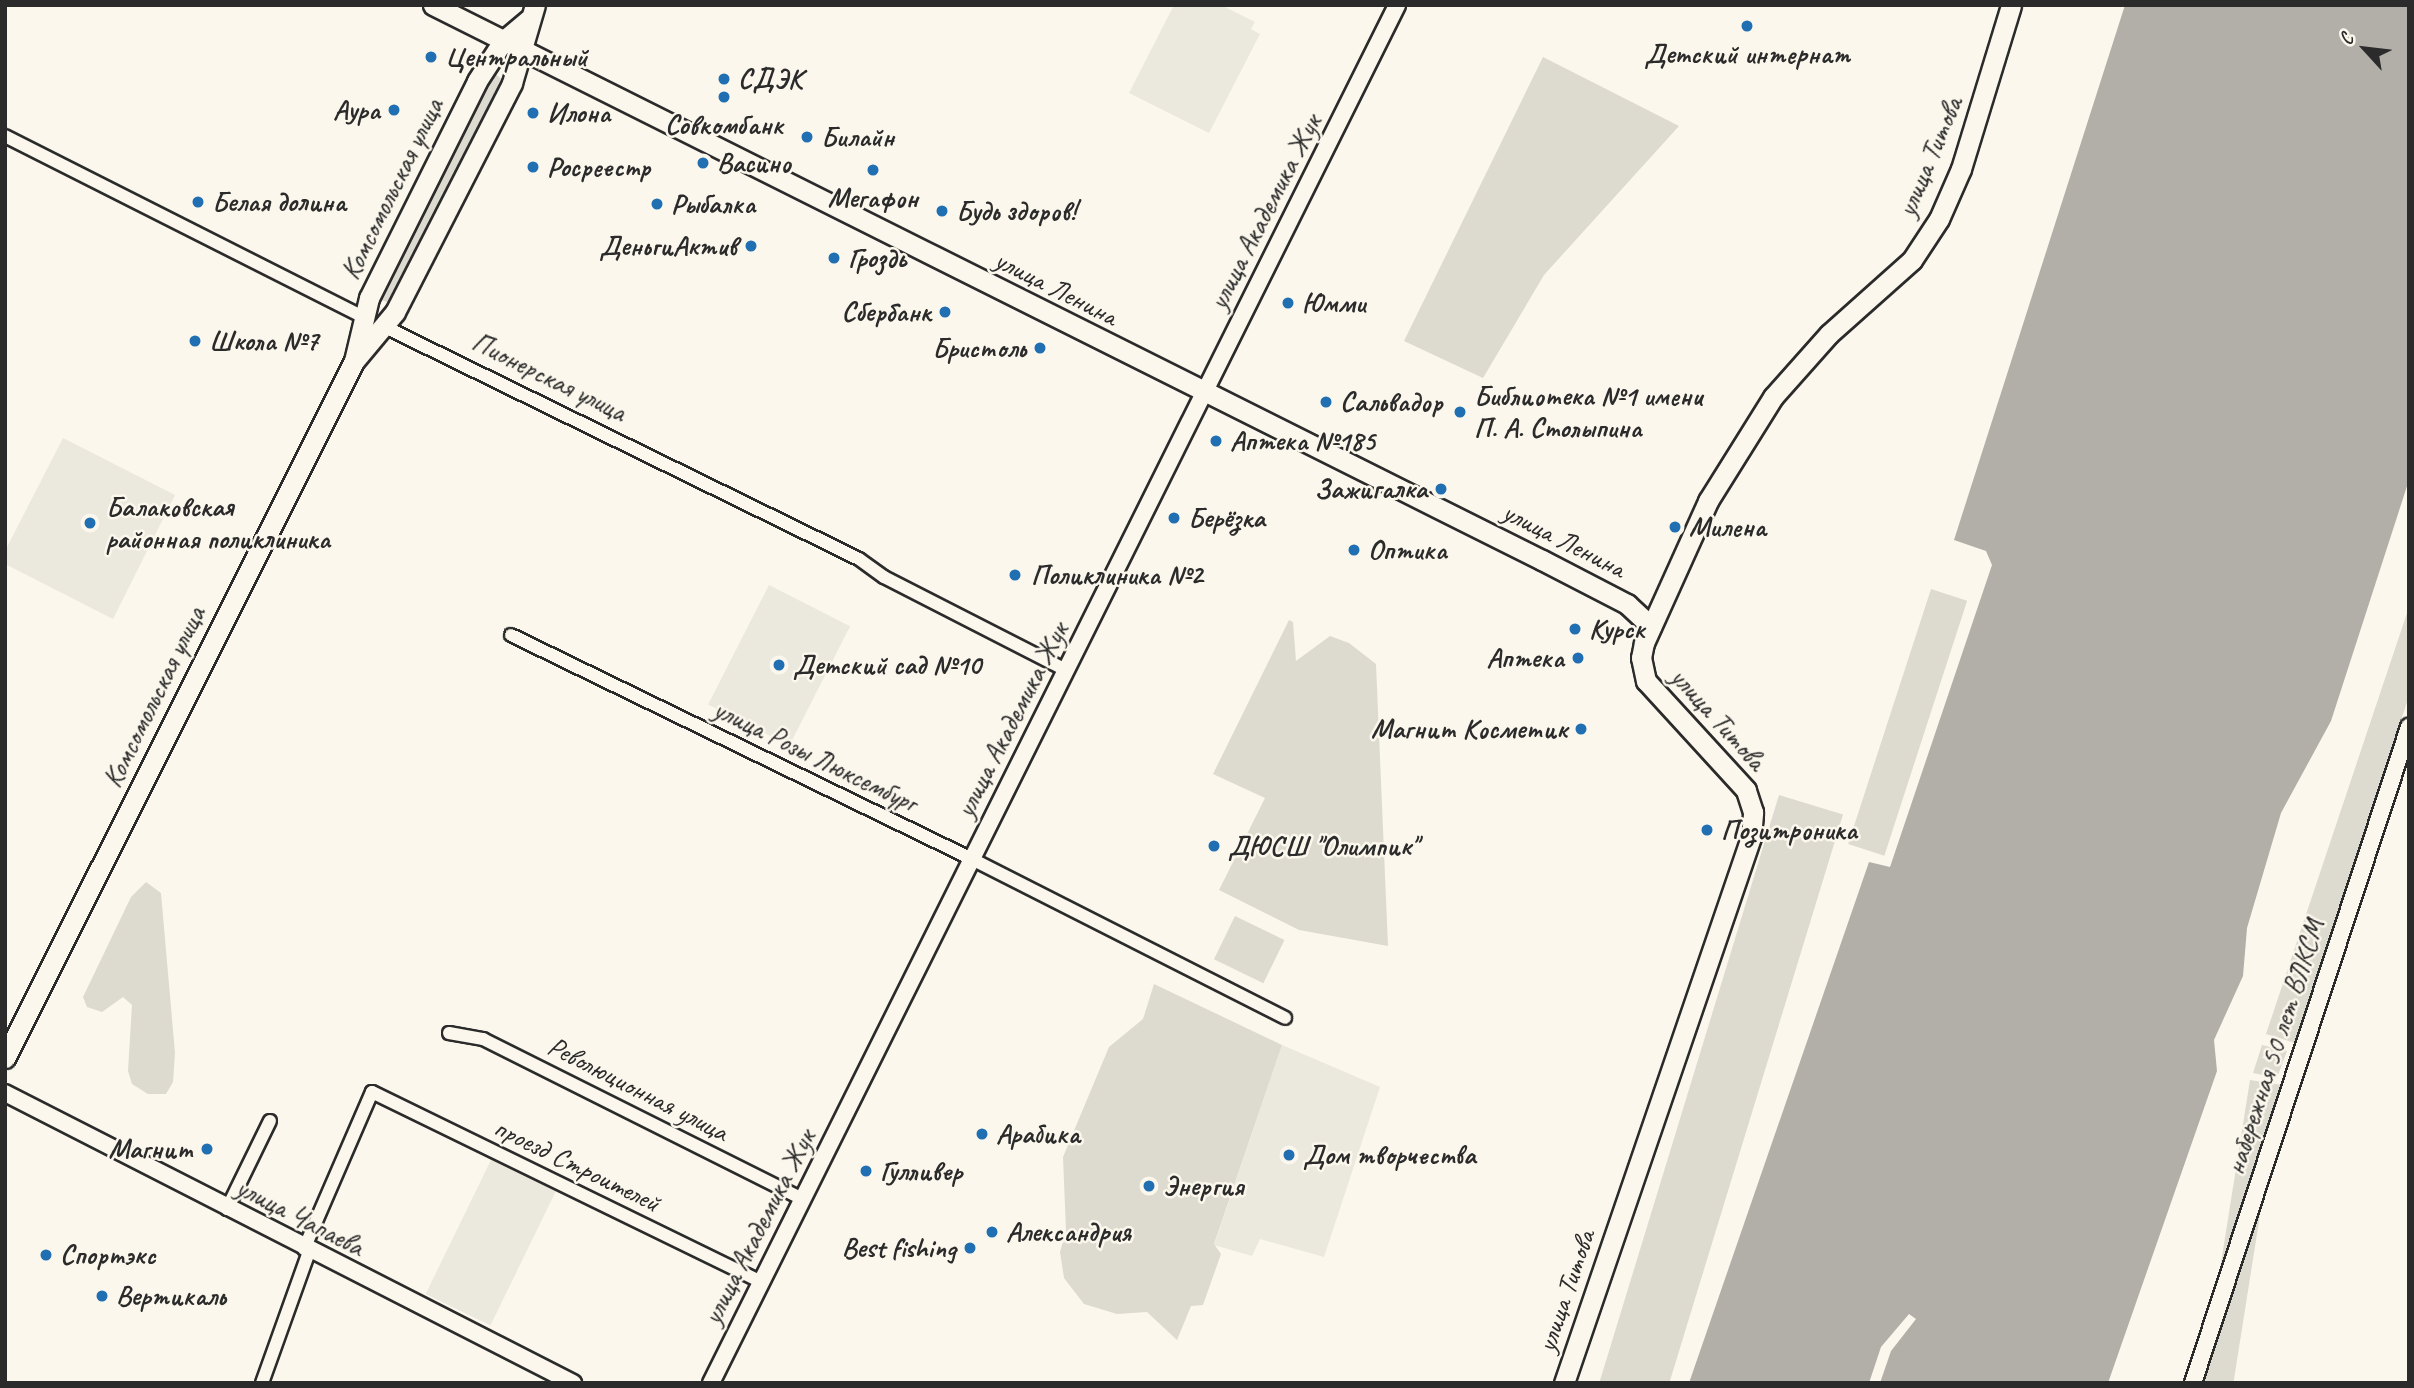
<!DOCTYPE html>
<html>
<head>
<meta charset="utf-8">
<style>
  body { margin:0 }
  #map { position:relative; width:2414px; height:1388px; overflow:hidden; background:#fbf7ec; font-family:Caveat,sans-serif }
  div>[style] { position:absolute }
  .built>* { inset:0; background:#ebe8de; transform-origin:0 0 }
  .green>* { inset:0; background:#dddad0; transform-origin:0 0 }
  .water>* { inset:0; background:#b1afa7 }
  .roads { filter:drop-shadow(2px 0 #2b2b2b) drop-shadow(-2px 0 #2b2b2b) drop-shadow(0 2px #2b2b2b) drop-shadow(0 -2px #2b2b2b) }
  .minor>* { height:12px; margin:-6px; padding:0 6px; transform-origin:6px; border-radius:6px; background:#fbf7ec }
  .tertiary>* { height:16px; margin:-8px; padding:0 8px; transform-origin:8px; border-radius:8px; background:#fbf7ec }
  .secondary>* { height:19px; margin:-9.5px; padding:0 9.5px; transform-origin:9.5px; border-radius:9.5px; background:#fbf7ec }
  .dots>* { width:19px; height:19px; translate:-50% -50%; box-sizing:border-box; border:4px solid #fbf7ec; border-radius:50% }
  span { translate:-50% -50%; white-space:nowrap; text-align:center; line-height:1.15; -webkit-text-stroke:5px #fbf7ec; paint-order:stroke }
  .poi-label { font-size:28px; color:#2b2b2b; font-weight:700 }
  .left { translate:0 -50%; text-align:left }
  .right { translate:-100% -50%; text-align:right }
  .street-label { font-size:28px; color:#2b2b2b }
  .frame { position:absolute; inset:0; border:7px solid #2b2b2b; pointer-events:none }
  .north { position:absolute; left:2330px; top:14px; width:70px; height:70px; -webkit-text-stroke:5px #fbf7ec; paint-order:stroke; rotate:297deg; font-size:19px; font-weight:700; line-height:28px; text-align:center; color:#2b2b2b }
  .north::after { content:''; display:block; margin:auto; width:24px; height:32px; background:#2b2b2b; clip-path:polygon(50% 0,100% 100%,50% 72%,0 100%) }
</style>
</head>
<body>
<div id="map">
  <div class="built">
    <div style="clip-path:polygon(1174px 5px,1221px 5px,1255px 22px,1251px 29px,1260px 34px,1209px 133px,1129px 93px)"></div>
    <div style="clip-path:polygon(63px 438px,175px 495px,113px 619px,5px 564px,5px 551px)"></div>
    <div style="left:769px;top:585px;width:91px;height:134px;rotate:27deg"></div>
    <div style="clip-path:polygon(1282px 1045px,1380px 1087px,1324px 1257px,1260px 1239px,1252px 1256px,1214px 1245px)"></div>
    <div style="left:491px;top:1160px;width:72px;height:149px;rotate:26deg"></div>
  </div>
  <div class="green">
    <div style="clip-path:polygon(1543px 57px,1679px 126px,1544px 275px,1483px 378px,1404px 341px)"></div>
    <div style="clip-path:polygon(492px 71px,505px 82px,389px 303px,377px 298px)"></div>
    <div style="left:1931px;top:589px;width:38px;height:268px;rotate:18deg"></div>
    <div style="clip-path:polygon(2409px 607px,2409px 696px,2295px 1043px,2266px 1034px)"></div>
    <div style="clip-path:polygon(1289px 620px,1293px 622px,1296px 661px,1330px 636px,1349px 643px,1376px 664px,1388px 946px,1299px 930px,1219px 890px,1265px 798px,1213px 774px)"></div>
    <div style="left:1779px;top:795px;width:67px;height:622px;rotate:17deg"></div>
    <div style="clip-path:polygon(146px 882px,161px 893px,175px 1053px,173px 1082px,166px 1094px,148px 1094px,132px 1084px,128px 1071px,132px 1005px,123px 997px,102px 1012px,87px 1007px,83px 997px,131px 897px)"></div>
    <div style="left:1235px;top:916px;width:55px;height:48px;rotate:26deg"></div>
    <div style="clip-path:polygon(1154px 984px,1282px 1045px,1214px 1244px,1221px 1254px,1203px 1305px,1191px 1306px,1177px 1340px,1147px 1312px,1117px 1314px,1084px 1304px,1064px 1278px,1060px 1252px,1066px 1231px,1063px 1157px,1109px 1047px,1143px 1019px)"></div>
    <div style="clip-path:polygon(2262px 1045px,2287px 1051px,2277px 1078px,2253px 1073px)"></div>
    <div style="left:2250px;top:1080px;width:31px;height:320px;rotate:9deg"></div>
  </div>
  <div class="water">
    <div style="clip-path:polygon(2125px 5px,2409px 5px,2409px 480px,2331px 721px,2281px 813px,2247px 928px,2243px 976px,2214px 1040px,2217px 1071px,2108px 1383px,1880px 1383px,1891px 1351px,1916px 1319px,1909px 1314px,1881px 1347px,1869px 1383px,1689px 1383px,1869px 862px,1890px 867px,1992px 565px,1986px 551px,1954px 540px)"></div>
  </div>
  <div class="roads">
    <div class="minor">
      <div style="left:5px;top:136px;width:401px;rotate:26.8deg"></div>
      <div style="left:385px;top:327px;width:528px;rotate:26.08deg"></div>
      <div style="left:859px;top:559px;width:31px;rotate:36deg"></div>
      <div style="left:884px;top:577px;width:204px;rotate:27.1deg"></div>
      <div style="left:511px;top:635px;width:513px;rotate:25.92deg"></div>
      <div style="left:972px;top:859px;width:351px;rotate:26.9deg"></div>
      <div style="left:449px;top:1033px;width:35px;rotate:10deg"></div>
      <div style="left:483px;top:1039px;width:357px;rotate:26.6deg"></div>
      <div style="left:227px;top:1209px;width:98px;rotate:-64deg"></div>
      <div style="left:304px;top:1249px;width:171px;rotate:-66.6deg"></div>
      <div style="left:372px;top:1092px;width:433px;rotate:26deg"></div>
      <div style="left:262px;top:1383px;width:139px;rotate:-70.3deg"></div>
    </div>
    <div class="tertiary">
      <div style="left:5px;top:1093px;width:638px;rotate:27.05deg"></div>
      <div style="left:711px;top:1383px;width:1539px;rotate:-63.53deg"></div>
      <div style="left:2193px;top:1383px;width:691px;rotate:-71.77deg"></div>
    </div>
    <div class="secondary">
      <div style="left:433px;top:5px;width:1240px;rotate:26.59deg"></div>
      <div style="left:1542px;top:560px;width:96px;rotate:27.4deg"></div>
      <div style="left:1627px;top:604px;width:33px;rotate:43deg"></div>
      <div style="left:355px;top:360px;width:62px;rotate:-50.2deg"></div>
      <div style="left:395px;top:312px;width:257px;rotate:-62.9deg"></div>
      <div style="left:512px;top:83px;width:81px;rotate:-73.6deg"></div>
      <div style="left:5px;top:1058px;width:779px;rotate:-63.4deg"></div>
      <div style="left:354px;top:361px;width:65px;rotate:-76.6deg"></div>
      <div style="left:369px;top:298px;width:242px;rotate:-63.5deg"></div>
      <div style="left:477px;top:81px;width:48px;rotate:-57deg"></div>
      <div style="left:503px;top:41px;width:33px;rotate:-40deg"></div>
      <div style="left:1564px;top:1383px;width:577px;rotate:-71.09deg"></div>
      <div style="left:1751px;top:837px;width:25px;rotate:-85deg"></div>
      <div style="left:1753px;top:812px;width:23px;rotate:-108deg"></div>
      <div style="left:1746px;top:790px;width:148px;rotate:-132.5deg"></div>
      <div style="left:1646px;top:681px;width:24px;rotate:-102deg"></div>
      <div style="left:1641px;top:658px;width:15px;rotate:-79deg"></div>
      <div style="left:1644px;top:643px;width:156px;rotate:-65.7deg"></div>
      <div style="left:1708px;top:501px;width:123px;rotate:-58deg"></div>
      <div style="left:1773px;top:397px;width:84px;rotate:-48.4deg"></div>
      <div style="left:1829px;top:334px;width:111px;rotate:-41.7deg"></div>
      <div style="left:1912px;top:260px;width:49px;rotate:-56.6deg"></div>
      <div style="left:1939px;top:219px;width:55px;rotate:-66.3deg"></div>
      <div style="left:1961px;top:169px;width:171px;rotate:-73deg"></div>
    </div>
  </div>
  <div class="dots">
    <div style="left:1747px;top:26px;background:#1f6fb2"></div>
    <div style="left:431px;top:57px;background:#1f6fb2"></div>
    <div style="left:724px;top:79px;background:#1f6fb2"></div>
    <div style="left:724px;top:97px;background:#1f6fb2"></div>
    <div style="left:394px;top:110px;background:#1f6fb2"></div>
    <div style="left:533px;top:113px;background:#1f6fb2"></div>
    <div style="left:807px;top:137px;background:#1f6fb2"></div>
    <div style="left:703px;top:163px;background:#1f6fb2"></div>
    <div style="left:533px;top:167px;background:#1f6fb2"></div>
    <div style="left:873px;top:170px;background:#1f6fb2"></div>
    <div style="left:198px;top:202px;background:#1f6fb2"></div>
    <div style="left:657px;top:204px;background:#1f6fb2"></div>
    <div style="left:942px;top:211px;background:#1f6fb2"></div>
    <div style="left:751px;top:246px;background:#1f6fb2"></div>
    <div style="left:834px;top:258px;background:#1f6fb2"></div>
    <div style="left:1288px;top:303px;background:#1f6fb2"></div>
    <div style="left:945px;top:312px;background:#1f6fb2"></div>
    <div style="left:195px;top:341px;background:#1f6fb2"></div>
    <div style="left:1040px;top:348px;background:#1f6fb2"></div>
    <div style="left:1326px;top:402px;background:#1f6fb2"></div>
    <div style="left:1460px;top:412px;background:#1f6fb2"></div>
    <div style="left:1216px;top:441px;background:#1f6fb2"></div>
    <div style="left:1441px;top:489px;background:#1f6fb2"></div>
    <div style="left:1174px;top:518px;background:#1f6fb2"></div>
    <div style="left:90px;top:523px;background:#1f6fb2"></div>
    <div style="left:1675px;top:527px;background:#1f6fb2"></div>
    <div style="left:1354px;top:550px;background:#1f6fb2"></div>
    <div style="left:1015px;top:575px;background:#1f6fb2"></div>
    <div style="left:1575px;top:629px;background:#1f6fb2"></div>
    <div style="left:1578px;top:658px;background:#1f6fb2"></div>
    <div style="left:779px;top:665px;background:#1f6fb2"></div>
    <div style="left:1581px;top:729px;background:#1f6fb2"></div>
    <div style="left:1707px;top:830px;background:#1f6fb2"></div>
    <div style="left:1214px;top:846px;background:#1f6fb2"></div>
    <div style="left:982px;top:1134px;background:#1f6fb2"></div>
    <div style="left:207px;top:1149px;background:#1f6fb2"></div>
    <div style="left:1289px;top:1155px;background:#1f6fb2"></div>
    <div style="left:866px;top:1171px;background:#1f6fb2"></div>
    <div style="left:1149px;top:1186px;background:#1f6fb2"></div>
    <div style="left:992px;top:1232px;background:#1f6fb2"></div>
    <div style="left:970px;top:1248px;background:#1f6fb2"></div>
    <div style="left:46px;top:1255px;background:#1f6fb2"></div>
    <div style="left:102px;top:1296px;background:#1f6fb2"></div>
  </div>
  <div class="poi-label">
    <span style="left:1747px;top:54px">Детский интернат</span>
    <span class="left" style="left:445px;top:57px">Центральный</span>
    <span class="left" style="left:738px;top:79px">СДЭК</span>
    <span class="right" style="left:380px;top:110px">Аура</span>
    <span class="left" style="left:547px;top:113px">Илона</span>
    <span style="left:724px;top:125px">Совкомбанк</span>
    <span class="left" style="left:821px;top:137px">Билайн</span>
    <span class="left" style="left:717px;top:163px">Васино</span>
    <span class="left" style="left:547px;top:167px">Росреестр</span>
    <span style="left:873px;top:198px">Мегафон</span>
    <span class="left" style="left:212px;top:202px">Белая долина</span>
    <span class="left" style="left:671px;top:204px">Рыбалка</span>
    <span class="left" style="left:956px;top:211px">Будь здоров!</span>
    <span class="right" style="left:737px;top:246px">ДеньгиАктив</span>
    <span class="left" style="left:848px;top:258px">Гроздь</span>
    <span class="left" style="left:1302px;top:303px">Юмми</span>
    <span class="right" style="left:931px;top:312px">Сбербанк</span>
    <span class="left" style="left:209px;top:341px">Школа №7</span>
    <span class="right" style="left:1026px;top:348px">Бристоль</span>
    <span class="left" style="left:1474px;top:412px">Библиотека №1 имени<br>П. А. Столыпина</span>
    <span class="left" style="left:1340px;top:402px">Сальвадор</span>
    <span class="left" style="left:1230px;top:441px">Аптека №185</span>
    <span class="right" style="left:1427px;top:489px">Зажигалка</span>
    <span class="left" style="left:106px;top:523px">Балаковская<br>районная поликлиника</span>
    <span class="left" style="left:1188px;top:518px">Берёзка</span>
    <span class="left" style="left:1689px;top:527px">Милена</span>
    <span class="left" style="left:1368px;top:550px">Оптика</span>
    <span class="left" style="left:1031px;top:575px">Поликлиника №2</span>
    <span class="left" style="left:1589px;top:629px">Курск</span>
    <span class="right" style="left:1564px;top:658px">Аптека</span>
    <span class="left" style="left:793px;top:665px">Детский сад №10</span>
    <span class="right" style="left:1567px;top:729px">Магнит Косметик</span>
    <span class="left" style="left:1721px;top:830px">Позитроника</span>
    <span class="left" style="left:1228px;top:846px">ДЮСШ "Олимпик"</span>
    <span class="left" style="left:996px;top:1134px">Арабика</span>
    <span class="right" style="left:193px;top:1149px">Магнит</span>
    <span class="left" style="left:1303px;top:1155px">Дом творчества</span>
    <span class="left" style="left:880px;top:1171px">Гулливер</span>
    <span class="left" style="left:1163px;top:1186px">Энергия</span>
    <span class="left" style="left:1006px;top:1232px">Александрия</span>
    <span class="right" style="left:956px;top:1248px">Best fishing</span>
    <span class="left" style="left:60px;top:1255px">Спортэкс</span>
    <span class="left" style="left:116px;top:1296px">Вертикаль</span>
  </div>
  <div class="street-label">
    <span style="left:1930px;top:157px;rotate:-67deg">улица Титова</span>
    <span style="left:392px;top:189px;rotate:-64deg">Комсомольская улица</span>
    <span style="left:1265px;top:212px;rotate:-63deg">улица Академика Жук</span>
    <span style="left:1056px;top:288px;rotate:27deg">улица Ленина</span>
    <span style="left:549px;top:377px;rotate:26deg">Пионерская улица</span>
    <span style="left:1564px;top:540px;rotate:27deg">улица Ленина</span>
    <span style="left:154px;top:697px;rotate:-64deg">Комсомольская улица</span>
    <span style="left:1718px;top:719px;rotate:48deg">улица Титова</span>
    <span style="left:1012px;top:720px;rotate:-63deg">улица Академика Жук</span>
    <span style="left:815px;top:756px;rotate:26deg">улица Розы Люксембург</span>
    <span style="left:2275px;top:1047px;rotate:-72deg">набережная 50 лет ВЛКСМ</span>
    <span style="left:638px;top:1089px;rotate:27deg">Революционная улица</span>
    <span style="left:577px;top:1165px;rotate:26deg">проезд Строителей</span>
    <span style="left:300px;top:1217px;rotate:27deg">улица Чапаева</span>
    <span style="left:759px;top:1227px;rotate:-63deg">улица Академика Жук</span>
    <span style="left:1566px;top:1291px;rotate:-71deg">улица Титова</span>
  </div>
  <div class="frame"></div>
  <div class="north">С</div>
</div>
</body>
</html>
